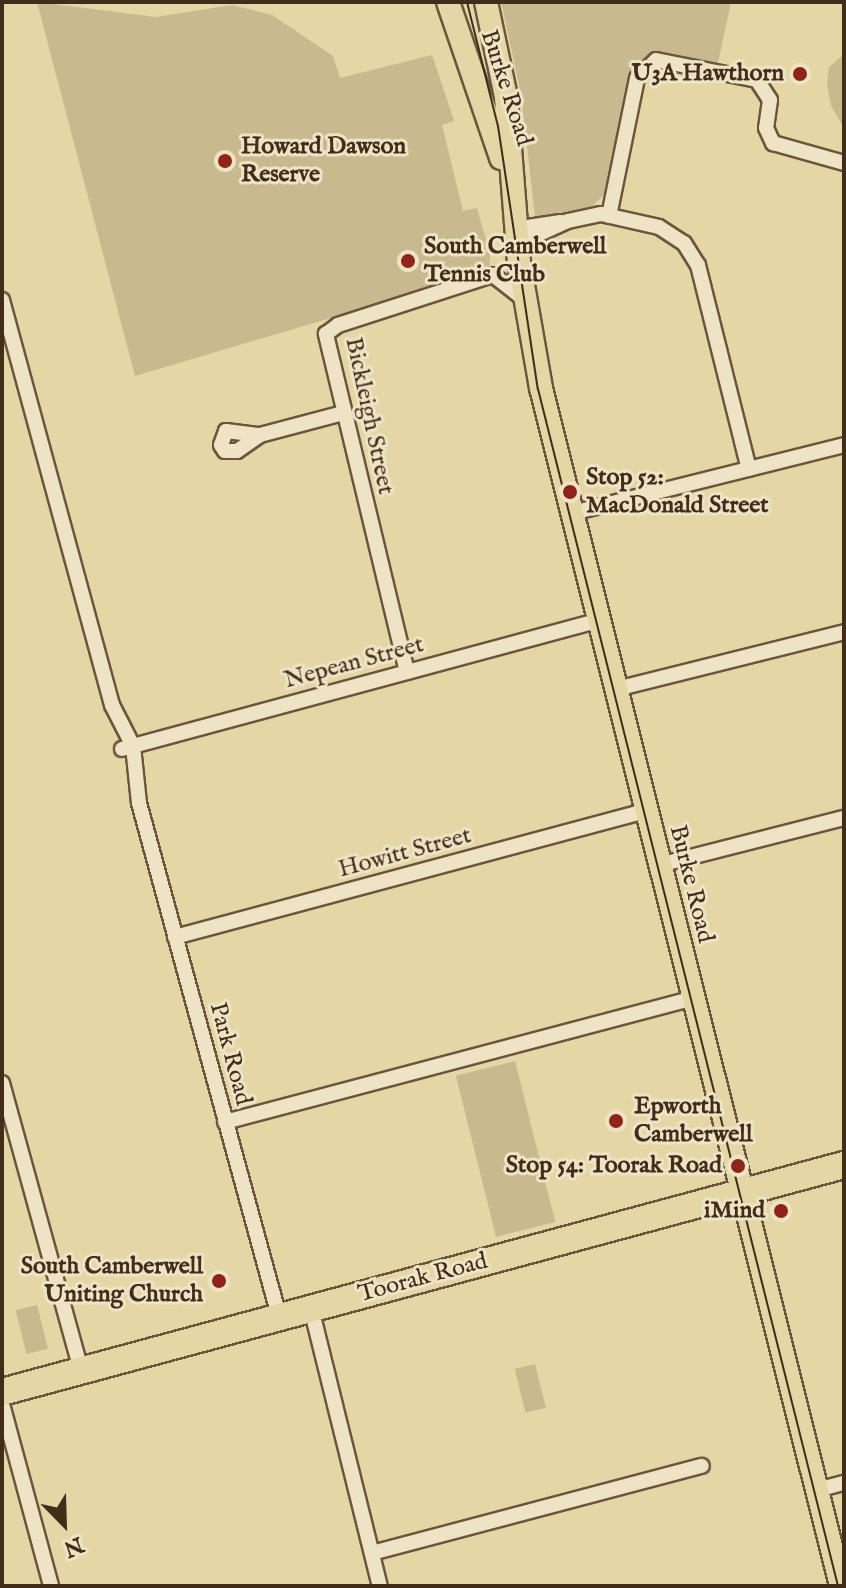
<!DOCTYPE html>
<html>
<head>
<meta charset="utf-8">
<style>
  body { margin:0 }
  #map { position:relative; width:846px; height:1588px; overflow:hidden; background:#e5d6a6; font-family:"IM FELL English",serif }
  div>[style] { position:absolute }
  .green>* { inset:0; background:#c9b98e; transform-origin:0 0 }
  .roads { filter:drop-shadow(2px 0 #6b563d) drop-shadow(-2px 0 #6b563d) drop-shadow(0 2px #6b563d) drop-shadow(0 -2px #6b563d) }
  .street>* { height:14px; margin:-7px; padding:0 7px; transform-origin:7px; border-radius:7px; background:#eee4c5 }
  .primary>* { height:22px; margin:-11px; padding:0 11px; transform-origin:11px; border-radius:11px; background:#e5d6a6 }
  .highway>* { height:26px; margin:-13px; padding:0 13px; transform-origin:13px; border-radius:13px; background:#e5d6a6 }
  .tram>* { height:2px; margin:-1px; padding:0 1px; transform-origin:1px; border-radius:1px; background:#422c1a }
  .dots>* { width:22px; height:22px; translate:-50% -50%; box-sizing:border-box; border:4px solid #eee4c5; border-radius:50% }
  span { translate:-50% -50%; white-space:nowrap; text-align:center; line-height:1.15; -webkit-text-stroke:6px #eee4c5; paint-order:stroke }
  .poi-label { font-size:24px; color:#422c1a; font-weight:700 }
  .right { translate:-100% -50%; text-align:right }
  .left { translate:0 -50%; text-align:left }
  .street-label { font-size:24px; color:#422c1a }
  .frame { position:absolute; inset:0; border:4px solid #422c1a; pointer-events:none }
  .north { position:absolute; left:24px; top:1484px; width:80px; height:80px; -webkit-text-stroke:6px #eee4c5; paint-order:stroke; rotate:157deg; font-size:22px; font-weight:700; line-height:32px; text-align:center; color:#422c1a }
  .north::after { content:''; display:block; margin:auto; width:28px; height:36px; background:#422c1a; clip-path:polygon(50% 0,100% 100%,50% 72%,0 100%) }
</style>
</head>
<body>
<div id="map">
  <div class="green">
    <div style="clip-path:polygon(37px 2px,156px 17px,232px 5px,272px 15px,333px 56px,340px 78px,432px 55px,454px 121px,442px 125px,463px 211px,477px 208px,490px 254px,489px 271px,135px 376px)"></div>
    <div style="clip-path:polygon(501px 2px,731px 2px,718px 63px,667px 53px,639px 61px,631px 73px,605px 194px,588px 210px,545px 218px,535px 217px,521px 94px)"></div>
    <div style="clip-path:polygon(844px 54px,844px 128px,831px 106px,827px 84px,829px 67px)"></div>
    <div style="left:515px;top:1061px;width:166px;height:61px;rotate:76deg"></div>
    <div style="left:37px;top:1305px;width:45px;height:22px;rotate:76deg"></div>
    <div style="left:535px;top:1364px;width:45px;height:21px;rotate:76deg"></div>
  </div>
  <div class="roads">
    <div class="street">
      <div style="left:609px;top:216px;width:141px;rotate:-78.5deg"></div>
      <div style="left:637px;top:78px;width:26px;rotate:-43deg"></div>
      <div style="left:656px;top:60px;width:103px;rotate:11.2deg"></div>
      <div style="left:757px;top:80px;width:24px;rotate:57deg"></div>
      <div style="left:770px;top:100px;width:28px;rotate:98deg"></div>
      <div style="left:766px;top:128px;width:17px;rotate:65deg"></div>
      <div style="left:773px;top:143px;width:74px;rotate:15.7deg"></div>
      <div style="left:515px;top:229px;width:46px;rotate:-8.8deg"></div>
      <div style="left:517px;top:244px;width:56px;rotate:-24.3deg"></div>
      <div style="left:568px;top:221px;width:34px;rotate:-12deg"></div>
      <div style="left:601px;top:214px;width:59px;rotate:12.6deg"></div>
      <div style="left:659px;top:227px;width:30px;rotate:33deg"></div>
      <div style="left:684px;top:243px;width:26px;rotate:58deg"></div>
      <div style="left:698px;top:265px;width:210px;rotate:76deg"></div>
      <div style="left:2px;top:300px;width:420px;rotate:74.8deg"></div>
      <div style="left:112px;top:705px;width:46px;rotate:62.9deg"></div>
      <div style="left:133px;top:746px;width:57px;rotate:84deg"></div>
      <div style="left:139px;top:803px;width:532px;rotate:74.74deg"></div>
      <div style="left:260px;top:435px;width:28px;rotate:145deg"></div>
      <div style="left:237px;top:451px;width:12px;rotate:180deg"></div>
      <div style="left:225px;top:451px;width:7px;rotate:-124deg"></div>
      <div style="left:221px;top:445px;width:15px;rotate:-70deg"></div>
      <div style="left:226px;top:431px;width:34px;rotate:7deg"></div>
      <div style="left:260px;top:435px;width:86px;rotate:-14.8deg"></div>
      <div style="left:572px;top:513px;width:280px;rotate:-14deg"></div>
      <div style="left:407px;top:672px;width:348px;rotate:-103.5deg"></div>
      <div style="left:326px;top:334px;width:15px;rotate:-37deg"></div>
      <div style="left:338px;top:325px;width:163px;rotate:-17.9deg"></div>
      <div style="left:493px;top:275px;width:39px;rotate:38deg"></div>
      <div style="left:616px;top:689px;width:235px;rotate:-14deg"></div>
      <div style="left:122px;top:749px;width:494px;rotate:-15.1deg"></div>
      <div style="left:659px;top:865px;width:191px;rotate:-14.3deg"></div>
      <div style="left:175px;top:937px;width:488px;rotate:-15deg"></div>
      <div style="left:2px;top:1083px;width:298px;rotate:74.6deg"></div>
      <div style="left:225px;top:1122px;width:484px;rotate:-14.8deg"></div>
      <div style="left:311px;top:1308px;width:286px;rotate:76.1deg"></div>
      <div style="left:2px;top:1404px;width:188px;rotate:74.9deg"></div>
      <div style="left:817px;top:1490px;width:28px;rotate:-15deg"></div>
      <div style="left:372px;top:1553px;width:341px;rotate:-14.8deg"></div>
    </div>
    <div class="primary">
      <div style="left:448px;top:2px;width:165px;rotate:71.2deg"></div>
      <div style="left:486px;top:2px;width:97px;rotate:78.1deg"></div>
      <div style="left:506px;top:97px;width:166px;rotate:85.5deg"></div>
      <div style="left:519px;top:262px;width:128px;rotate:80.1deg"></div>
      <div style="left:541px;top:388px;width:1235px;rotate:75.94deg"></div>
    </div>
    <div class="highway">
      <div style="left:2px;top:1392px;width:872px;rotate:-15.09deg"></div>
    </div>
  </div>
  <div class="tram">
    <div style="left:467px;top:2px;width:128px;rotate:76deg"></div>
    <div style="left:498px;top:126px;width:266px;rotate:81.4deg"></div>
    <div style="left:538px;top:389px;width:1234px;rotate:75.93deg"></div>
  </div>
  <div class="dots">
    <div style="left:800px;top:74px;background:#8f2418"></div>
    <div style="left:225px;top:161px;background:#8f2418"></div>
    <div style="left:408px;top:261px;background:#8f2418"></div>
    <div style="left:570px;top:492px;background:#8f2418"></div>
    <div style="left:616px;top:1121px;background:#8f2418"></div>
    <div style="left:738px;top:1166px;background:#8f2418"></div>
    <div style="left:781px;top:1211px;background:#8f2418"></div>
    <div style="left:219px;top:1281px;background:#8f2418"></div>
  </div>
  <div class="poi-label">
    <span class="right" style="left:784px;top:74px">U3A Hawthorn</span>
    <span class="left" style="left:241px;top:161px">Howard Dawson<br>Reserve</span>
    <span class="left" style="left:424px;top:261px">South Camberwell<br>Tennis Club</span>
    <span class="left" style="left:586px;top:492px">Stop 52:<br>MacDonald Street</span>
    <span class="left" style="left:634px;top:1121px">Epworth<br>Camberwell</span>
    <span class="right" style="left:722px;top:1166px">Stop 54: Toorak Road</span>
    <span class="right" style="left:765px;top:1211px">iMind</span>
    <span class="right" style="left:203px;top:1281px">South Camberwell<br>Uniting Church</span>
  </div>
  <div class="street-label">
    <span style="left:506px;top:88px;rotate:72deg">Burke Road</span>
    <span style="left:369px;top:416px;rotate:78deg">Bickleigh Street</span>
    <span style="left:354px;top:663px;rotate:-15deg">Nepean Street</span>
    <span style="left:405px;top:853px;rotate:-15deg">Howitt Street</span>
    <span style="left:691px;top:884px;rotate:76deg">Burke Road</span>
    <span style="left:230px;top:1054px;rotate:75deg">Park Road</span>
    <span style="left:423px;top:1278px;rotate:-15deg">Toorak Road</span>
  </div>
  <div class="frame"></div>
  <div class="north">N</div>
</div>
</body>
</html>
